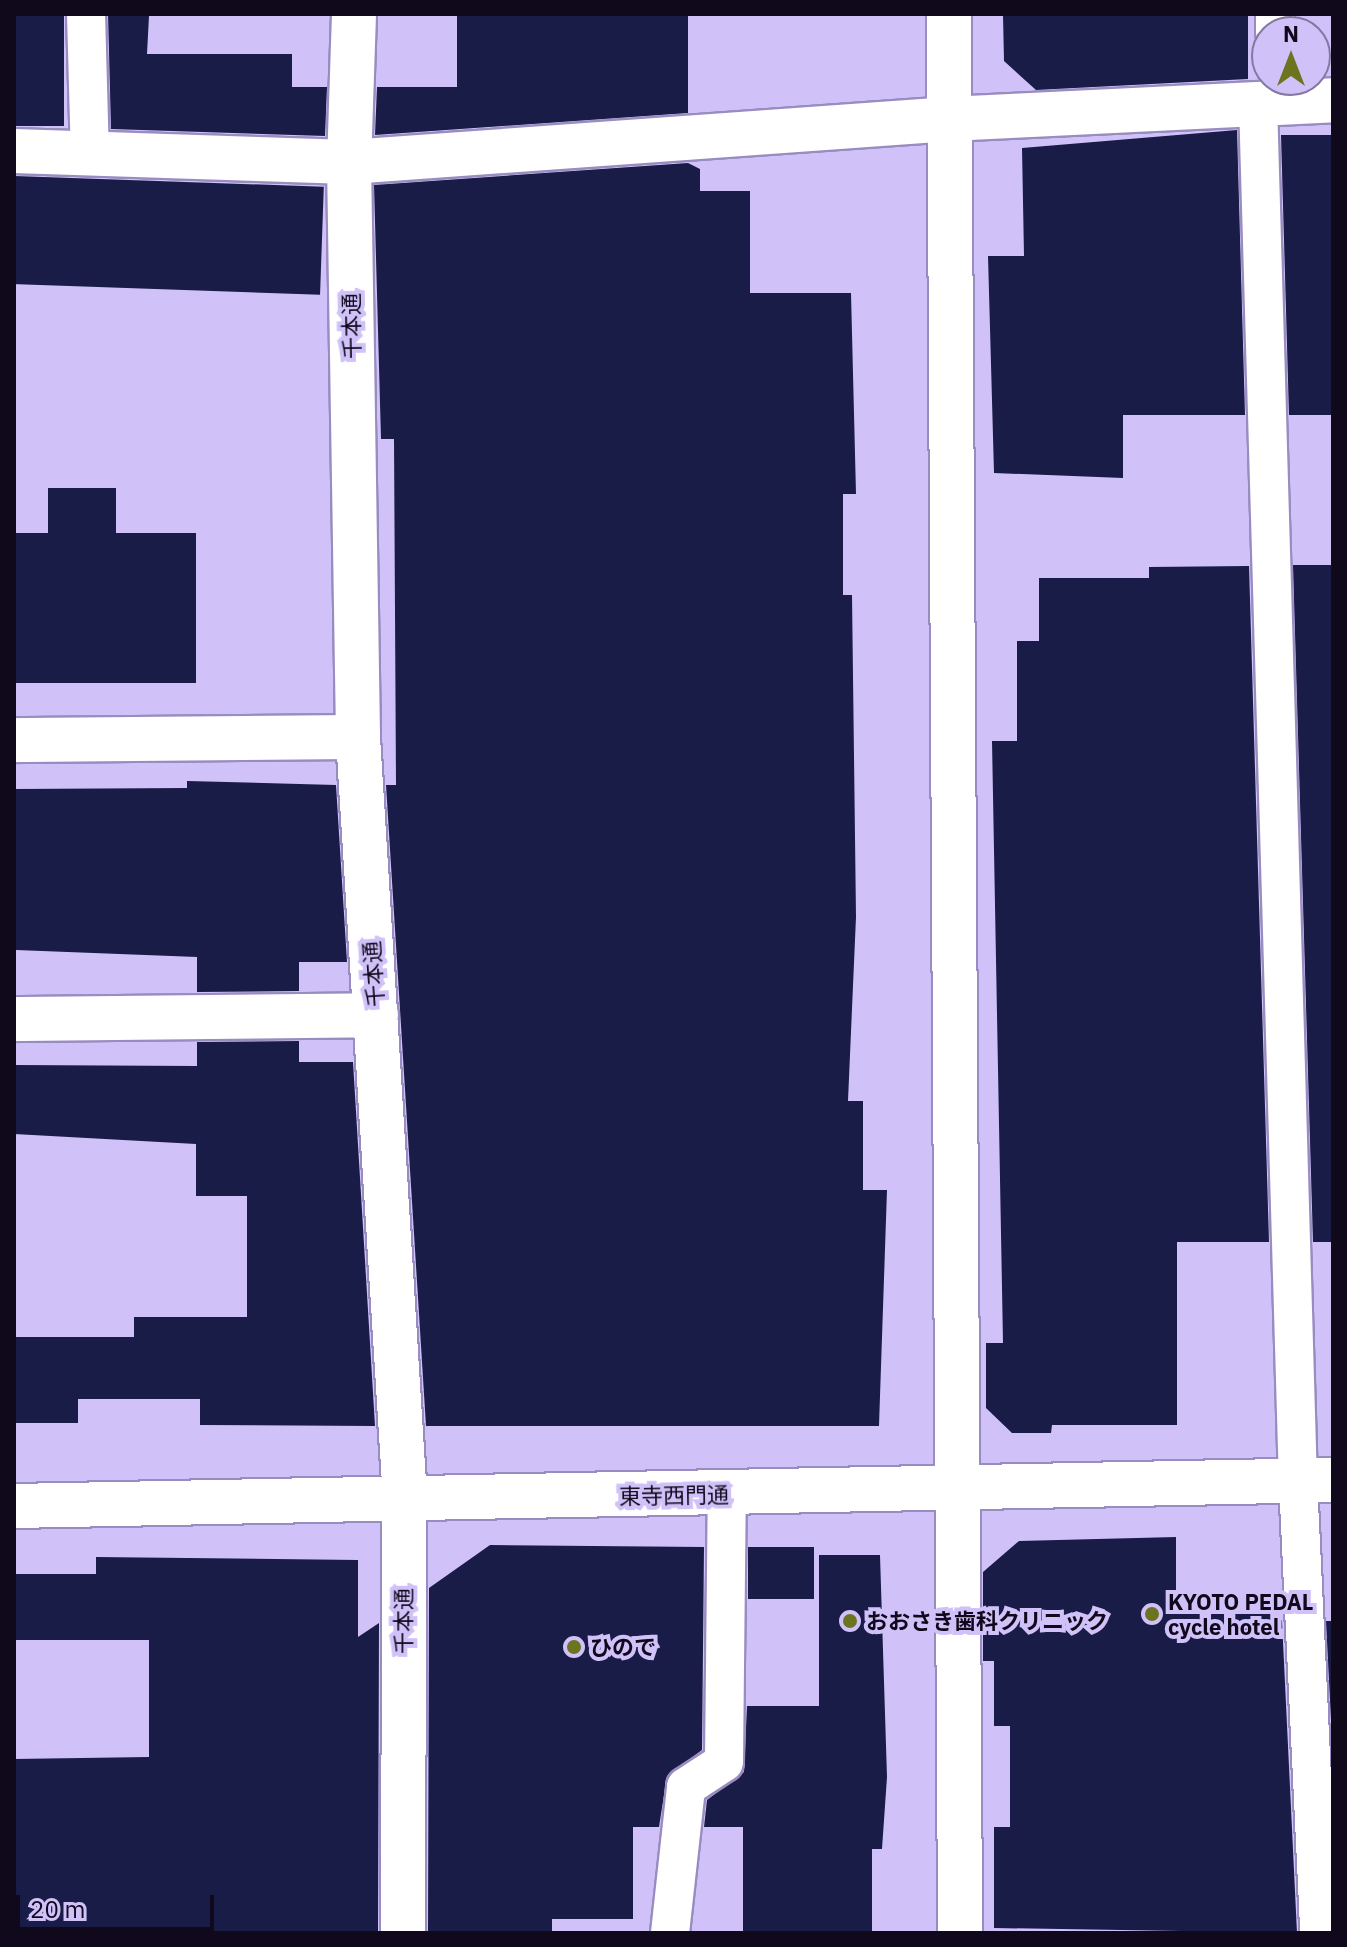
<!DOCTYPE html>
<html>
<head>
<meta charset="utf-8">
<style>
  body { margin:0 }
  #map { position:relative; width:1347px; height:1947px; overflow:hidden; background:#d0c2f9; font-family:"IBM Plex Sans","Noto Sans JP",sans-serif }
  div>[style] { position:absolute }
  .building>* { inset:0; background:#191c46; transform-origin:0 0 }
  .roads { filter:drop-shadow(2px 0 #998cc0) drop-shadow(-2px 0 #998cc0) drop-shadow(0 2px #998cc0) drop-shadow(0 -2px #998cc0) }
  .lane>* { height:38px; margin:-19px; padding:0 19px; transform-origin:19px; border-radius:19px; background:#fff }
  .street>* { height:44px; margin:-22px; padding:0 22px; transform-origin:22px; border-radius:22px; background:#fff }
  .secondary>* { height:44px; margin:-22px; padding:0 22px; transform-origin:22px; border-radius:22px; background:#fff }
  .dots>* { width:22px; height:22px; translate:-50% -50%; box-sizing:border-box; border:4px solid #d0c2f9; border-radius:50% }
  span { translate:-50% -50%; white-space:nowrap; text-align:center; line-height:1.15; -webkit-text-stroke:8px #d0c2f9; paint-order:stroke }
  .street-label { font-size:22px; color:#0f091b }
  .poi-label { font-size:22px; color:#0f091b; font-weight:700 }
  .left { translate:0 -50%; text-align:left }
  .frame { position:absolute; inset:0; border:16px solid #0f091b; pointer-events:none }
  .north { position:absolute; left:1251px; top:16px; width:80px; height:80px; box-sizing:border-box; background:#d0c2f9; border:2px solid #8378a0; border-radius:50%; rotate:0deg; font-size:22px; font-weight:700; line-height:32px; text-align:center; color:#0f091b }
  .north::after { content:''; display:block; margin:auto; width:28px; height:36px; background:#6b751f; clip-path:polygon(50% 0,100% 100%,50% 72%,0 100%) }
  .scale { position:absolute; left:16px; top:1895px; width:198px; height:36px; box-sizing:border-box; border:4px solid #0f091b; border-top:0; padding-left:10px; font-size:24px; line-height:28px; white-space:nowrap; color:#0f091b; -webkit-text-stroke:6px #d0c2f9; paint-order:stroke }
</style>
</head>
<body>
<div id="map">
  <div class="building">
    <div style="left:15px;top:14px;width:49px;height:112px"></div>
    <div style="clip-path:polygon(108px 14px,149px 16px,147px 54px,292px 54px,292px 87px,327px 87px,325px 136px,111px 129px)"></div>
    <div style="clip-path:polygon(457px 14px,688px 14px,688px 113px,375px 135px,377px 87px,457px 87px)"></div>
    <div style="clip-path:polygon(1248px 14px,1248px 79px,1036px 90px,1004px 61px,1003px 15px)"></div>
    <div style="clip-path:polygon(1237px 130px,1245px 415px,1123px 415px,1123px 478px,994px 473px,988px 256px,1024px 256px,1022px 148px)"></div>
    <div style="clip-path:polygon(1281px 135px,1333px 135px,1333px 415px,1289px 415px)"></div>
    <div style="clip-path:polygon(688px 163px,700px 169px,700px 191px,750px 191px,750px 293px,851px 293px,856px 494px,843px 494px,843px 595px,852px 595px,856px 917px,848px 1101px,863px 1101px,863px 1190px,887px 1190px,879px 1426px,426px 1426px,386px 785px,396px 785px,394px 439px,381px 439px,374px 185px)"></div>
    <div style="left:15px;top:176px;width:309px;height:108px;rotate:2deg"></div>
    <div style="clip-path:polygon(48px 488px,116px 488px,116px 533px,196px 533px,196px 683px,14px 683px,14px 533px,48px 533px)"></div>
    <div style="clip-path:polygon(1293px 565px,1333px 565px,1333px 1242px,1313px 1242px)"></div>
    <div style="clip-path:polygon(1249px 566px,1269px 1242px,1177px 1242px,1177px 1425px,1052px 1425px,1051px 1433px,1012px 1433px,986px 1408px,986px 1343px,1003px 1343px,992px 741px,1017px 741px,1017px 641px,1039px 641px,1039px 578px,1149px 578px,1149px 567px)"></div>
    <div style="clip-path:polygon(187px 781px,336px 785px,347px 962px,299px 962px,299px 991px,197px 992px,197px 957px,16px 950px,14px 789px,187px 788px)"></div>
    <div style="clip-path:polygon(299px 1041px,299px 1062px,353px 1062px,375px 1426px,200px 1425px,200px 1399px,78px 1399px,78px 1423px,14px 1423px,14px 1337px,134px 1337px,134px 1317px,247px 1317px,247px 1196px,196px 1196px,196px 1144px,14px 1134px,14px 1065px,197px 1066px,197px 1042px)"></div>
    <div style="clip-path:polygon(1176px 1537px,1176px 1614px,1277px 1614px,1282px 1621px,1297px 1933px,994px 1928px,994px 1827px,1010px 1827px,1010px 1726px,994px 1726px,994px 1661px,983px 1661px,983px 1572px,1019px 1541px)"></div>
    <div style="clip-path:polygon(490px 1545px,704px 1547px,702px 1750px,667px 1776px,659px 1827px,633px 1827px,633px 1919px,552px 1919px,552px 1933px,428px 1933px,429px 1588px)"></div>
    <div style="left:748px;top:1547px;width:66px;height:52px"></div>
    <div style="clip-path:polygon(819px 1555px,880px 1555px,887px 1777px,882px 1849px,872px 1849px,872px 1933px,743px 1933px,743px 1827px,704px 1827px,707px 1800px,744px 1772px,747px 1706px,819px 1706px)"></div>
    <div style="clip-path:polygon(96px 1557px,358px 1560px,358px 1637px,379px 1623px,378px 1933px,14px 1933px,14px 1759px,149px 1757px,149px 1640px,14px 1640px,14px 1574px,96px 1574px)"></div>
    <div style="clip-path:polygon(1326px 1621px,1333px 1621px,1333px 1760px)"></div>
  </div>
  <div class="roads">
    <div class="lane">
      <div style="left:86px;top:14px;width:140px;rotate:88.4deg"></div>
      <div style="left:1275px;top:32px;width:18px;rotate:-90deg"></div>
      <div style="left:1258px;top:103px;width:1379px;rotate:88.34deg"></div>
      <div style="left:1298px;top:1481px;width:452px;rotate:87.3deg"></div>
      <div style="left:670px;top:1933px;width:147px;rotate:-83.7deg"></div>
      <div style="left:686px;top:1787px;width:45px;rotate:-33.3deg"></div>
      <div style="left:724px;top:1762px;width:268px;rotate:-89.4deg"></div>
    </div>
    <div class="street">
      <div style="left:354px;top:14px;width:148px;rotate:91.9deg"></div>
      <div style="left:349px;top:162px;width:575px;rotate:89.1deg"></div>
      <div style="left:358px;top:737px;width:747px;rotate:86.47deg"></div>
      <div style="left:404px;top:1483px;width:450px;rotate:90.1deg"></div>
      <div style="left:949px;top:14px;width:1919px;rotate:89.67deg"></div>
      <div style="left:14px;top:151px;width:335px;rotate:1.9deg"></div>
      <div style="left:349px;top:162px;width:603px;rotate:-4.09deg"></div>
      <div style="left:950px;top:119px;width:383px;rotate:-2.8deg"></div>
      <div style="left:14px;top:740px;width:344px;rotate:-0.5deg"></div>
      <div style="left:14px;top:1019px;width:362px;rotate:-0.6deg"></div>
    </div>
    <div class="secondary">
      <div style="left:14px;top:1506px;width:1319px;rotate:-1.13deg"></div>
    </div>
  </div>
  <div class="dots">
    <div style="left:1152px;top:1614px;background:#6b751f"></div>
    <div style="left:850px;top:1621px;background:#6b751f"></div>
    <div style="left:574px;top:1647px;background:#6b751f"></div>
  </div>
  <div class="street-label">
    <span style="left:351px;top:326px;rotate:-91deg">千本通</span>
    <span style="left:373px;top:974px;rotate:-94deg">千本通</span>
    <span style="left:674px;top:1495px;rotate:-1deg">東寺西門通</span>
    <span style="left:403px;top:1621px;rotate:-90deg">千本通</span>
  </div>
  <div class="poi-label">
    <span class="left" style="left:1168px;top:1614px">KYOTO PEDAL<br>cycle hotel</span>
    <span class="left" style="left:866px;top:1621px">おおさき歯科クリニック</span>
    <span class="left" style="left:590px;top:1647px">ひので</span>
  </div>
  <div class="frame"></div>
  <div class="north">N</div>
  <div class="scale">20 m</div>
</div>
</body>
</html>
